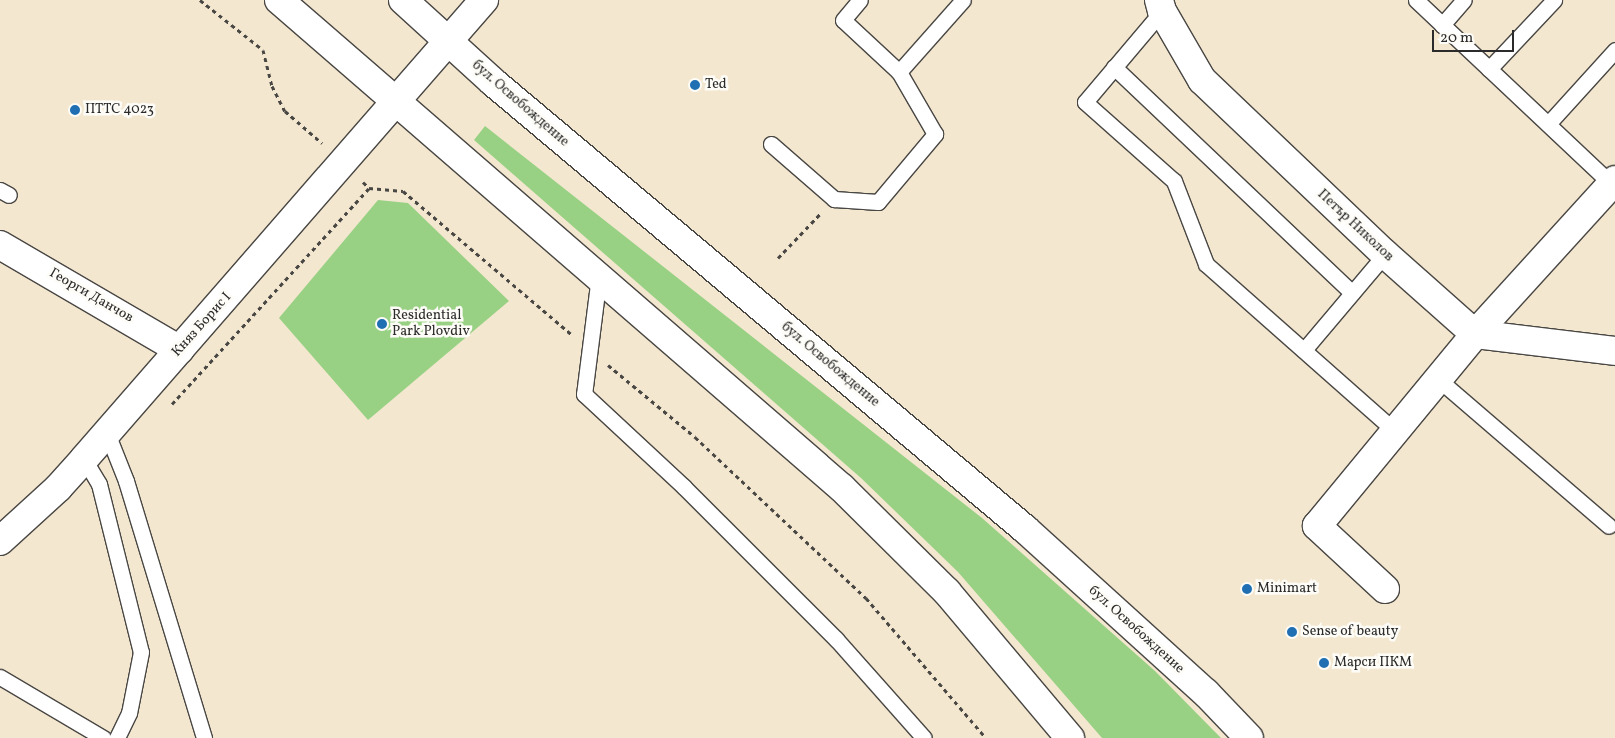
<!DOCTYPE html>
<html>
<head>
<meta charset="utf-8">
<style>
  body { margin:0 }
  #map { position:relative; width:1615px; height:738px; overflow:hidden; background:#f4e7cf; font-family:Vollkorn,serif }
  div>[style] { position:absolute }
  .green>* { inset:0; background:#98d184 }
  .path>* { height:3px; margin-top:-1.5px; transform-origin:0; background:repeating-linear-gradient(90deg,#494744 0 4px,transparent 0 8px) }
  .roads { filter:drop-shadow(1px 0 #494744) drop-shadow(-1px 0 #494744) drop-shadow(0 1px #494744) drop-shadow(0 -1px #494744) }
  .lane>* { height:15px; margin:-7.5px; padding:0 7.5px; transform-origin:7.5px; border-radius:7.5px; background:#fff }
  .street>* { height:28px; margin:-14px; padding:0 14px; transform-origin:14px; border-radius:14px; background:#fff }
  .secondary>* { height:28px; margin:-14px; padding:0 14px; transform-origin:14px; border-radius:14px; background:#fff }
  .primary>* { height:28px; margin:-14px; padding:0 14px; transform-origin:14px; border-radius:14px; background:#fff }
  .dots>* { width:14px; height:14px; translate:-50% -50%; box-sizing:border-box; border:2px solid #fdfcf7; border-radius:50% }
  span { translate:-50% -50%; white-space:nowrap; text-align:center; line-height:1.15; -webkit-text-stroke:5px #fdfcf7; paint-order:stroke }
  .poi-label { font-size:14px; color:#2b2b2b }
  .left { translate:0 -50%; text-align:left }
  .street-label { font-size:14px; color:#2b2b2b }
  .scale { position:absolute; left:1432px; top:30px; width:82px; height:22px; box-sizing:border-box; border:2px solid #2b2b2b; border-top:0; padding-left:6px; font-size:15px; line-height:18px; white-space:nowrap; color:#2b2b2b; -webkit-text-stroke:4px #fdfcf7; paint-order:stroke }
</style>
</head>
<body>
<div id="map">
  <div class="green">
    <div style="clip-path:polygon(485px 126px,982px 518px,1155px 671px,1221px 738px,1102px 738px,958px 572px,861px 478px,474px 140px)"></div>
    <div style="clip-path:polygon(378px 200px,408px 203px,509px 301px,368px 420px,279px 318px)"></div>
  </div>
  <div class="path">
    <div style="left:200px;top:0;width:80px;rotate:38.4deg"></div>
    <div style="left:263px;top:50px;width:37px;rotate:76deg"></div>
    <div style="left:272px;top:86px;width:28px;rotate:63deg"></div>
    <div style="left:285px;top:111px;width:49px;rotate:40.9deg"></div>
    <div style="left:363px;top:182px;width:8px;rotate:45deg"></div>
    <div style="left:369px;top:188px;width:34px;rotate:5deg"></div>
    <div style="left:403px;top:191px;width:221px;rotate:40.4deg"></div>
    <div style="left:778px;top:258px;width:61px;rotate:-46.3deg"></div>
    <div style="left:608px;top:365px;width:113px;rotate:39.6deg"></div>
    <div style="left:695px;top:437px;width:235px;rotate:43.3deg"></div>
    <div style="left:866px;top:598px;width:184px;rotate:49.4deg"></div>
    <div style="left:172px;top:404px;width:292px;rotate:-47.6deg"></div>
  </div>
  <div class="roads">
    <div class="lane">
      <div style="left:1416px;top:0;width:268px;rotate:43.3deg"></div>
      <div style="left:1162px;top:11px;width:119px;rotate:130.2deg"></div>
      <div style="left:1085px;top:102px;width:119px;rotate:41.6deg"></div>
      <div style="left:1174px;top:181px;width:89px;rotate:68.9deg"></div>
      <div style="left:1206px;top:264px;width:252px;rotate:41.5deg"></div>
      <div style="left:1442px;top:25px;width:33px;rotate:-49deg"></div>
      <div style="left:1114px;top:67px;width:328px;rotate:43.5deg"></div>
      <div style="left:1489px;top:69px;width:95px;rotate:-46.7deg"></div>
      <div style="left:899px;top:72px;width:96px;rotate:-48.4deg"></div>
      <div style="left:1548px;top:124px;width:100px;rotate:-47.8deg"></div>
      <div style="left:771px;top:144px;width:84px;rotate:41.1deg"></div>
      <div style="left:834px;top:199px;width:44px;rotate:3.9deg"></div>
      <div style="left:878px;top:202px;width:89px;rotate:-50deg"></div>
      <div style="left:935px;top:134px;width:72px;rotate:-120.1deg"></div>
      <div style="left:899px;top:72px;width:76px;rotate:-137.1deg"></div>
      <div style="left:843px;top:20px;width:26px;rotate:-50deg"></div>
      <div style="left:0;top:190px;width:10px;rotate:29deg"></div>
      <div style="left:599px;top:276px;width:119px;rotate:97.2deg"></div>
      <div style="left:584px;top:394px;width:137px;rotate:42.9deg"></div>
      <div style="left:684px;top:487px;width:215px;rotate:45deg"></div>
      <div style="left:836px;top:639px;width:132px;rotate:48.4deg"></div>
      <div style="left:1304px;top:350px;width:126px;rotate:-49.8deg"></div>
      <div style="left:1438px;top:379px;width:225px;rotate:40.7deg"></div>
      <div style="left:107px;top:433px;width:52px;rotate:68.4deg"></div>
      <div style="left:126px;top:481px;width:269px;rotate:73.1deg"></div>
      <div style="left:84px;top:459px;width:29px;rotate:59deg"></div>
      <div style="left:99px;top:484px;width:173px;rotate:76deg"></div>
      <div style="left:141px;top:652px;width:62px;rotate:101.1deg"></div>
      <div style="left:129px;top:713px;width:28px;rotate:116deg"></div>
      <div style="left:0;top:677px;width:120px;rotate:30.6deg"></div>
    </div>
    <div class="street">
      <div style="left:1159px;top:0;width:11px;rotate:75deg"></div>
      <div style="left:1162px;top:11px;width:80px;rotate:59.9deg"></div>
      <div style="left:1202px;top:80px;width:253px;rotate:43.6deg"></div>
      <div style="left:1385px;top:254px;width:120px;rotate:41.6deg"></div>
      <div style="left:1475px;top:334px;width:141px;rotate:6.9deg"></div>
      <div style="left:1385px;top:589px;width:93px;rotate:-137.2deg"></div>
      <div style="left:1317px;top:526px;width:249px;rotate:-50.5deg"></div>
      <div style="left:1475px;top:334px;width:208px;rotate:-47.7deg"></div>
    </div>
    <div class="secondary">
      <div style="left:0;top:245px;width:208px;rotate:30.3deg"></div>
      <div style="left:0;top:541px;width:79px;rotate:-42.4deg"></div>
      <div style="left:58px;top:488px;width:39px;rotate:-48deg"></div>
      <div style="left:84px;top:459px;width:609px;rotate:-48.93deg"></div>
    </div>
    <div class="primary">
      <div style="left:279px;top:0;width:745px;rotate:40.92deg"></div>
      <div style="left:842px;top:488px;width:148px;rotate:44.7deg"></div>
      <div style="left:947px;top:592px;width:191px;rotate:49.9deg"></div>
      <div style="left:403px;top:0;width:122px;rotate:42.3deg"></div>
      <div style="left:493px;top:82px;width:695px;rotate:40.04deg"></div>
      <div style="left:1025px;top:529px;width:244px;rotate:42.2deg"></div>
      <div style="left:1206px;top:693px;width:62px;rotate:46.3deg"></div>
    </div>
  </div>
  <div class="dots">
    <div style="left:695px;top:85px;background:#1f6fb2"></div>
    <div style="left:75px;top:110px;background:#1f6fb2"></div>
    <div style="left:382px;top:324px;background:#1f6fb2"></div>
    <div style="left:1247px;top:589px;background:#1f6fb2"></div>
    <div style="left:1292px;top:632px;background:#1f6fb2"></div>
    <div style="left:1324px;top:663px;background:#1f6fb2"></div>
  </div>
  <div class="poi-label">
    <span class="left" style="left:705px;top:85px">Ted</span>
    <span class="left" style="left:85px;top:110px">ПТТС 4023</span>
    <span class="left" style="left:392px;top:324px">Residential<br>Park Plovdiv</span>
    <span class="left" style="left:1257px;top:589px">Minimart</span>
    <span class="left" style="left:1302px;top:632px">Sense of beauty</span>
    <span class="left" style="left:1334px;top:663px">Марси ПКМ</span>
  </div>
  <div class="street-label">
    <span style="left:520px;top:104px;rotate:41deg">бул. Освобождение</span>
    <span style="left:1355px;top:226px;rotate:43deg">Петър Николов</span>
    <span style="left:91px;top:296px;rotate:30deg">Георги Данчов</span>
    <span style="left:202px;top:325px;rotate:-48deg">Княз Борис I</span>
    <span style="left:830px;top:365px;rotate:40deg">бул. Освобождение</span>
    <span style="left:1136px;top:630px;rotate:42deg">бул. Освобождение</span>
  </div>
  <div class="scale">20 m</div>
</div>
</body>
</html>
